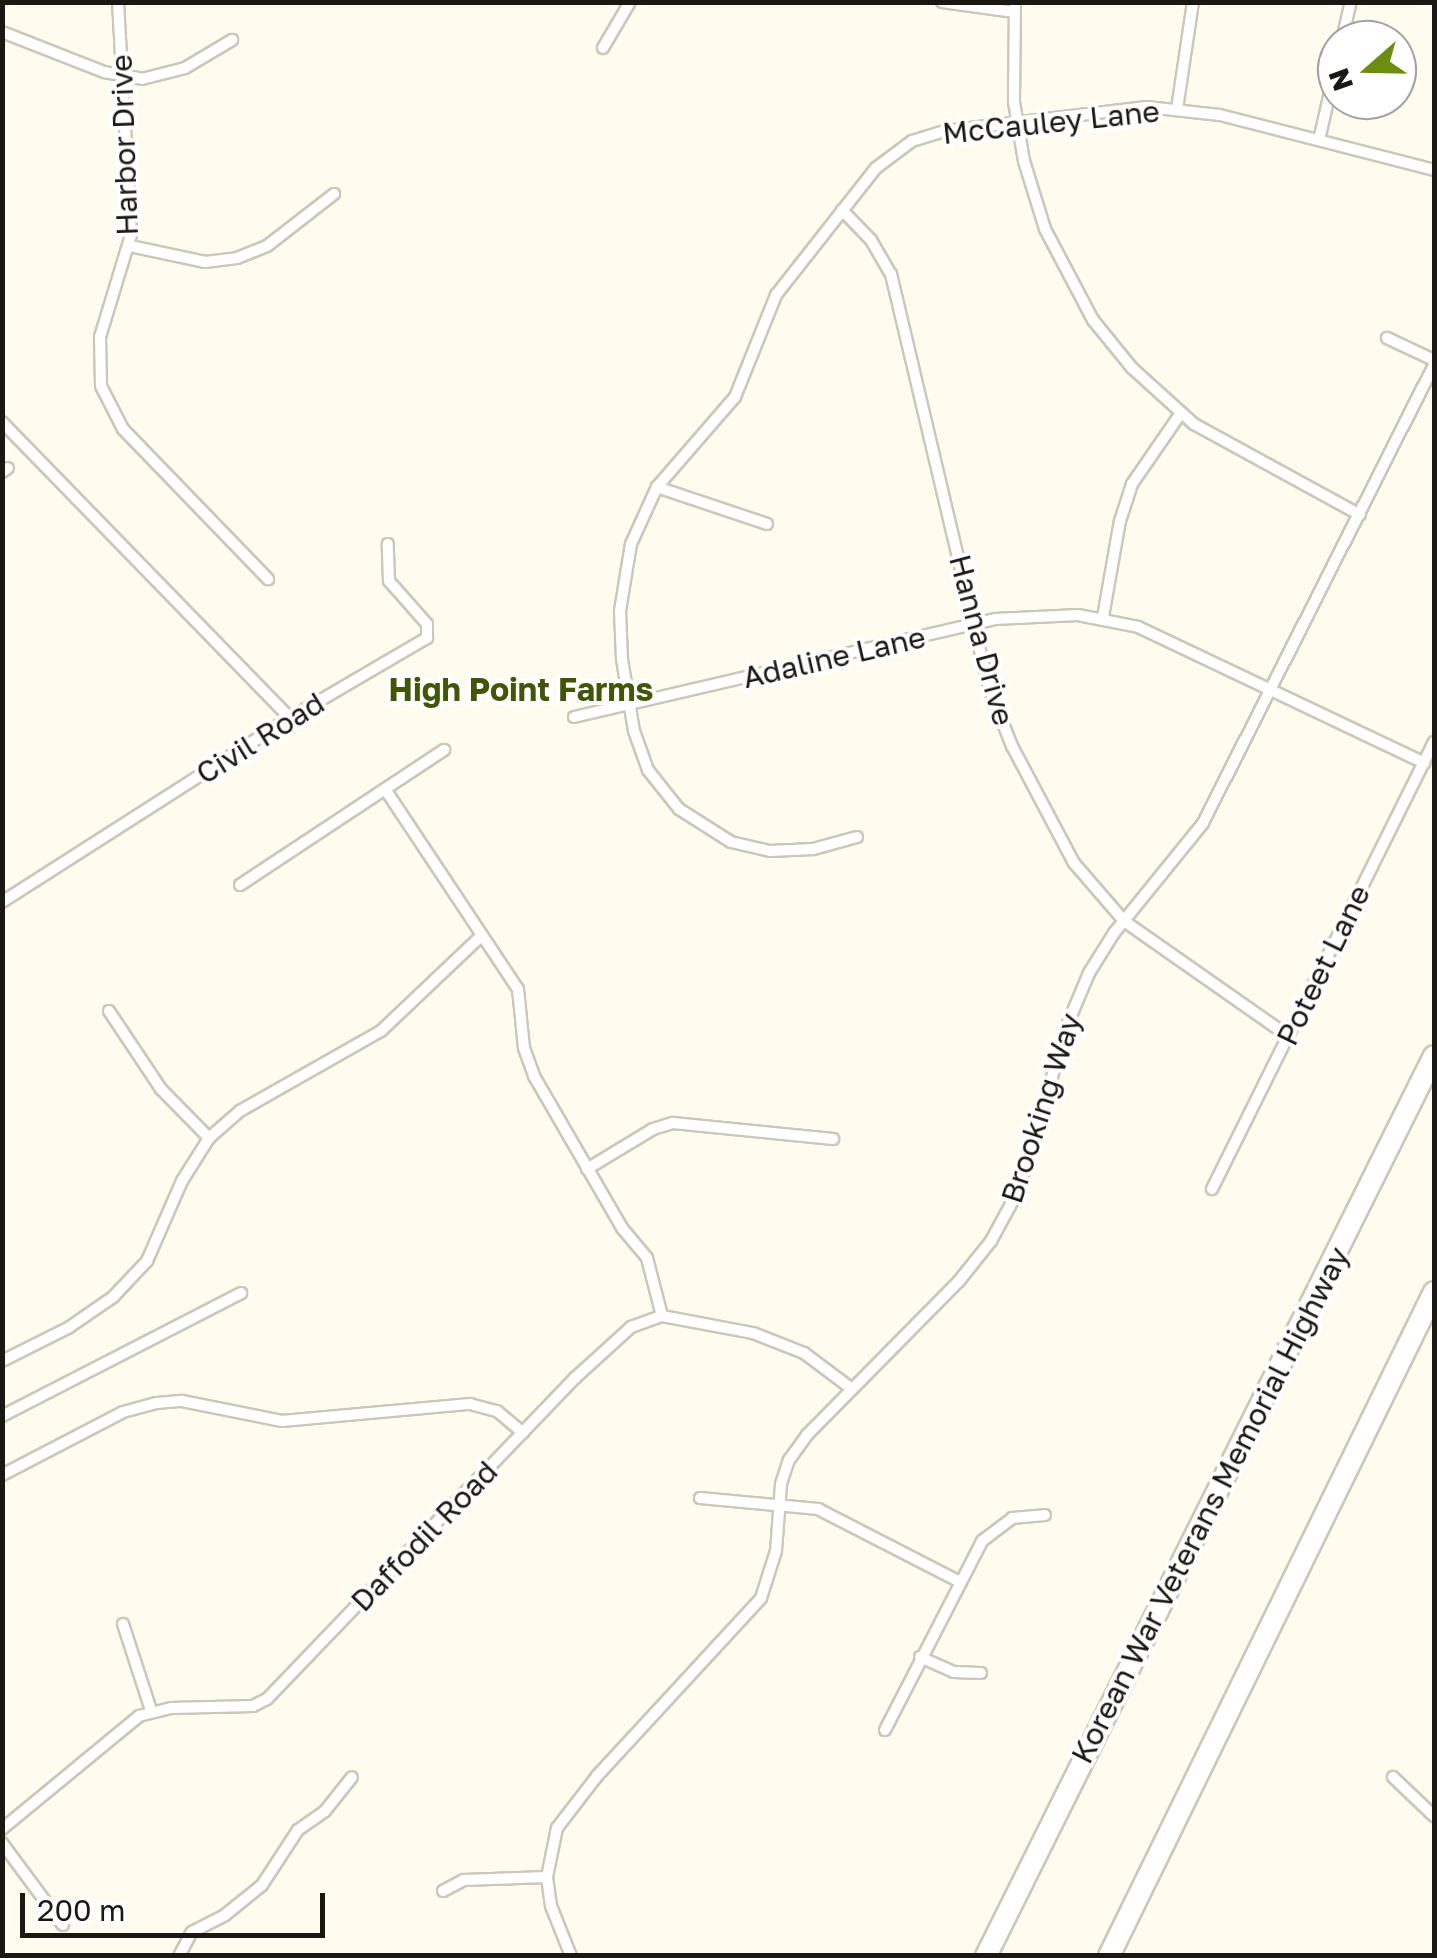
<!DOCTYPE html>
<html>
<head>
<meta charset="utf-8">
<style>
  body { margin:0 }
  #map { position:relative; width:1437px; height:1958px; overflow:hidden; background:#fffbef; font-family:"Golos Text",sans-serif }
  div>[style] { position:absolute }
  .roads { filter:drop-shadow(2px 0 #cbc7b9) drop-shadow(-2px 0 #cbc7b9) drop-shadow(0 2px #cbc7b9) drop-shadow(0 -2px #cbc7b9) }
  .minor>* { height:10px; margin:-5px; padding:0 5px; transform-origin:5px; border-radius:5px; background:#fff }
  .motorway>* { height:20px; margin:-10px; padding:0 10px; transform-origin:10px; border-radius:10px; background:#fff }
  span { translate:-50% -50%; white-space:nowrap; text-align:center; line-height:1.15; -webkit-text-stroke:8px #fff; paint-order:stroke }
  .street-label { font-size:30px; color:#191813 }
  .neighbourhood-label { font-size:32px; color:#425609; font-weight:700 }
  .frame { position:absolute; inset:0; border:5px solid #191813; pointer-events:none }
  .north { position:absolute; left:1317px; top:20px; width:100px; height:100px; box-sizing:border-box; background:#fff; border:2px solid #a3a3a1; border-radius:50%; rotate:250deg; font-size:28px; font-weight:700; line-height:40px; text-align:center; color:#191813 }
  .north::after { content:''; display:block; margin:auto; width:35px; height:45px; background:#6d8d10; clip-path:polygon(50% 0,100% 100%,50% 72%,0 100%) }
  .scale { position:absolute; left:20px; top:1893px; width:305px; height:45px; box-sizing:border-box; border:5px solid #191813; border-top:0; padding-left:12px; font-size:30px; line-height:35px; white-space:nowrap; color:#191813; -webkit-text-stroke:8px #fff; paint-order:stroke }
</style>
</head>
<body>
<div id="map">
  <div class="roads">
    <div class="minor">
      <div style="left:118px;top:2px;width:233px;rotate:86.8deg"></div>
      <div style="left:131px;top:235px;width:107px;rotate:106.9deg"></div>
      <div style="left:100px;top:337px;width:49px;rotate:88.8deg"></div>
      <div style="left:101px;top:386px;width:48px;rotate:62.9deg"></div>
      <div style="left:123px;top:429px;width:209px;rotate:46deg"></div>
      <div style="left:942px;top:2px;width:73px;rotate:7.9deg"></div>
      <div style="left:1015px;top:2px;width:100px;rotate:90.6deg"></div>
      <div style="left:1014px;top:102px;width:60px;rotate:80.4deg"></div>
      <div style="left:1024px;top:161px;width:71px;rotate:72.8deg"></div>
      <div style="left:1045px;top:229px;width:103px;rotate:62.2deg"></div>
      <div style="left:1093px;top:320px;width:62px;rotate:50.9deg"></div>
      <div style="left:1132px;top:368px;width:84px;rotate:42.1deg"></div>
      <div style="left:1194px;top:424px;width:189px;rotate:28.7deg"></div>
      <div style="left:2px;top:32px;width:110px;rotate:21.4deg"></div>
      <div style="left:104px;top:72px;width:39px;rotate:10deg"></div>
      <div style="left:142px;top:79px;width:44px;rotate:-14.3deg"></div>
      <div style="left:185px;top:68px;width:55px;rotate:-30.8deg"></div>
      <div style="left:1342px;top:40px;width:39px;rotate:-77deg"></div>
      <div style="left:603px;top:48px;width:53px;rotate:-59.6deg"></div>
      <div style="left:1177px;top:109px;width:108px;rotate:-81.5deg"></div>
      <div style="left:1319px;top:140px;width:80px;rotate:-77deg"></div>
      <div style="left:842px;top:210px;width:42px;rotate:46deg"></div>
      <div style="left:871px;top:240px;width:39px;rotate:60deg"></div>
      <div style="left:891px;top:274px;width:425px;rotate:76.7deg"></div>
      <div style="left:989px;top:688px;width:62px;rotate:68.4deg"></div>
      <div style="left:1012px;top:746px;width:132px;rotate:62.1deg"></div>
      <div style="left:1074px;top:863px;width:77px;rotate:49.2deg"></div>
      <div style="left:1124px;top:921px;width:200px;rotate:35deg"></div>
      <div style="left:130px;top:246px;width:77px;rotate:12deg"></div>
      <div style="left:205px;top:262px;width:32px;rotate:-7deg"></div>
      <div style="left:237px;top:258px;width:32px;rotate:-22deg"></div>
      <div style="left:267px;top:246px;width:85px;rotate:-37.8deg"></div>
      <div style="left:1387px;top:338px;width:52px;rotate:25.1deg"></div>
      <div style="left:2px;top:422px;width:413px;rotate:45.8deg"></div>
      <div style="left:2px;top:472px;width:7px;rotate:-34deg"></div>
      <div style="left:657px;top:487px;width:116px;rotate:18.6deg"></div>
      <div style="left:1103px;top:617px;width:97px;rotate:-80deg"></div>
      <div style="left:1120px;top:521px;width:39px;rotate:-72deg"></div>
      <div style="left:1132px;top:484px;width:86px;rotate:-55.4deg"></div>
      <div style="left:574px;top:717px;width:432px;rotate:-13.1deg"></div>
      <div style="left:995px;top:619px;width:83px;rotate:-2.8deg"></div>
      <div style="left:1078px;top:615px;width:61px;rotate:11.3deg"></div>
      <div style="left:1138px;top:627px;width:317px;rotate:25.4deg"></div>
      <div style="left:385px;top:789px;width:240px;rotate:56.4deg"></div>
      <div style="left:518px;top:989px;width:59px;rotate:84.2deg"></div>
      <div style="left:524px;top:1048px;width:30px;rotate:70deg"></div>
      <div style="left:534px;top:1076px;width:176px;rotate:59.9deg"></div>
      <div style="left:622px;top:1228px;width:39px;rotate:50deg"></div>
      <div style="left:647px;top:1258px;width:60px;rotate:75.5deg"></div>
      <div style="left:857px;top:837px;width:46px;rotate:164.7deg"></div>
      <div style="left:813px;top:849px;width:43px;rotate:177.3deg"></div>
      <div style="left:770px;top:851px;width:40px;rotate:-167deg"></div>
      <div style="left:731px;top:842px;width:62px;rotate:-147.6deg"></div>
      <div style="left:679px;top:809px;width:50px;rotate:-128.5deg"></div>
      <div style="left:648px;top:770px;width:41px;rotate:-109.7deg"></div>
      <div style="left:634px;top:731px;width:73px;rotate:-99.5deg"></div>
      <div style="left:622px;top:659px;width:48px;rotate:-92.4deg"></div>
      <div style="left:620px;top:611px;width:68px;rotate:-80.7deg"></div>
      <div style="left:631px;top:544px;width:63px;rotate:-65.5deg"></div>
      <div style="left:657px;top:487px;width:119px;rotate:-49.1deg"></div>
      <div style="left:735px;top:397px;width:110px;rotate:-68.1deg"></div>
      <div style="left:776px;top:295px;width:162px;rotate:-51.8deg"></div>
      <div style="left:876px;top:168px;width:45px;rotate:-36.9deg"></div>
      <div style="left:912px;top:141px;width:34px;rotate:-17deg"></div>
      <div style="left:945px;top:131px;width:203px;rotate:-6.8deg"></div>
      <div style="left:1147px;top:107px;width:73px;rotate:6.3deg"></div>
      <div style="left:1220px;top:115px;width:221px;rotate:14.4deg"></div>
      <div style="left:240px;top:885px;width:245px;rotate:-33.5deg"></div>
      <div style="left:2px;top:902px;width:342px;rotate:-32.6deg"></div>
      <div style="left:290px;top:718px;width:159px;rotate:-30.3deg"></div>
      <div style="left:427px;top:638px;width:14px;rotate:-90deg"></div>
      <div style="left:427px;top:624px;width:57px;rotate:-131.5deg"></div>
      <div style="left:389px;top:581px;width:37px;rotate:-92deg"></div>
      <div style="left:109px;top:1011px;width:94px;rotate:56.3deg"></div>
      <div style="left:161px;top:1089px;width:69px;rotate:45.6deg"></div>
      <div style="left:587px;top:1169px;width:77px;rotate:-31.2deg"></div>
      <div style="left:653px;top:1129px;width:21px;rotate:-17deg"></div>
      <div style="left:673px;top:1123px;width:161px;rotate:5.7deg"></div>
      <div style="left:1212px;top:1189px;width:499px;rotate:-63.6deg"></div>
      <div style="left:2px;top:1361px;width:74px;rotate:-26.6deg"></div>
      <div style="left:68px;top:1328px;width:55px;rotate:-34.6deg"></div>
      <div style="left:113px;top:1297px;width:50px;rotate:-46.6deg"></div>
      <div style="left:147px;top:1261px;width:87px;rotate:-66.4deg"></div>
      <div style="left:182px;top:1181px;width:51px;rotate:-57.9deg"></div>
      <div style="left:209px;top:1138px;width:41px;rotate:-41.1deg"></div>
      <div style="left:240px;top:1111px;width:162px;rotate:-29.6deg"></div>
      <div style="left:381px;top:1031px;width:139px;rotate:-43.5deg"></div>
      <div style="left:2px;top:1416px;width:269px;rotate:-27.2deg"></div>
      <div style="left:2px;top:1475px;width:136px;rotate:-27.5deg"></div>
      <div style="left:123px;top:1412px;width:35px;rotate:-15deg"></div>
      <div style="left:157px;top:1403px;width:25px;rotate:-5deg"></div>
      <div style="left:182px;top:1401px;width:102px;rotate:11.3deg"></div>
      <div style="left:282px;top:1421px;width:189px;rotate:-5.2deg"></div>
      <div style="left:470px;top:1404px;width:28px;rotate:15deg"></div>
      <div style="left:497px;top:1411px;width:34px;rotate:40deg"></div>
      <div style="left:700px;top:1498px;width:119px;rotate:5.3deg"></div>
      <div style="left:818px;top:1509px;width:160px;rotate:27.2deg"></div>
      <div style="left:123px;top:1624px;width:90px;rotate:72deg"></div>
      <div style="left:920px;top:1657px;width:37px;rotate:24deg"></div>
      <div style="left:954px;top:1672px;width:27px;rotate:2deg"></div>
      <div style="left:885px;top:1730px;width:212px;rotate:-62.8deg"></div>
      <div style="left:982px;top:1541px;width:38px;rotate:-37deg"></div>
      <div style="left:1012px;top:1518px;width:33px;rotate:-5deg"></div>
      <div style="left:1393px;top:1777px;width:57px;rotate:43.6deg"></div>
      <div style="left:2px;top:1829px;width:178px;rotate:-39.5deg"></div>
      <div style="left:139px;top:1716px;width:33px;rotate:-14deg"></div>
      <div style="left:171px;top:1708px;width:82px;rotate:-1.4deg"></div>
      <div style="left:253px;top:1706px;width:16px;rotate:-27deg"></div>
      <div style="left:267px;top:1699px;width:445px;rotate:-46.2deg"></div>
      <div style="left:575px;top:1378px;width:76px;rotate:-42.3deg"></div>
      <div style="left:631px;top:1327px;width:33px;rotate:-20deg"></div>
      <div style="left:662px;top:1316px;width:93px;rotate:10.6deg"></div>
      <div style="left:753px;top:1333px;width:55px;rotate:21.4deg"></div>
      <div style="left:804px;top:1353px;width:60px;rotate:36.9deg"></div>
      <div style="left:2px;top:1843px;width:102px;rotate:53.4deg"></div>
      <div style="left:443px;top:1891px;width:24px;rotate:-28deg"></div>
      <div style="left:464px;top:1880px;width:83px;rotate:-2.1deg"></div>
      <div style="left:179px;top:1956px;width:27px;rotate:-62deg"></div>
      <div style="left:192px;top:1932px;width:37px;rotate:-27deg"></div>
      <div style="left:225px;top:1915px;width:48px;rotate:-39deg"></div>
      <div style="left:262px;top:1885px;width:66px;rotate:-56.8deg"></div>
      <div style="left:298px;top:1830px;width:33px;rotate:-35deg"></div>
      <div style="left:325px;top:1811px;width:43px;rotate:-51.5deg"></div>
      <div style="left:571px;top:1956px;width:54px;rotate:-111.8deg"></div>
      <div style="left:551px;top:1906px;width:29px;rotate:-98deg"></div>
      <div style="left:547px;top:1877px;width:50px;rotate:-78.5deg"></div>
      <div style="left:557px;top:1828px;width:66px;rotate:-52.4deg"></div>
      <div style="left:597px;top:1776px;width:242px;rotate:-47.3deg"></div>
      <div style="left:761px;top:1598px;width:49px;rotate:-72.3deg"></div>
      <div style="left:776px;top:1551px;width:67px;rotate:-85.7deg"></div>
      <div style="left:781px;top:1484px;width:25px;rotate:-72deg"></div>
      <div style="left:789px;top:1460px;width:31px;rotate:-54deg"></div>
      <div style="left:807px;top:1435px;width:216px;rotate:-45.4deg"></div>
      <div style="left:959px;top:1281px;width:51px;rotate:-51.3deg"></div>
      <div style="left:991px;top:1241px;width:57px;rotate:-61.6deg"></div>
      <div style="left:1018px;top:1191px;width:175px;rotate:-73.4deg"></div>
      <div style="left:1068px;top:1023px;width:54px;rotate:-67.2deg"></div>
      <div style="left:1089px;top:973px;width:47px;rotate:-58deg"></div>
      <div style="left:1114px;top:933px;width:141px;rotate:-51deg"></div>
      <div style="left:1203px;top:823px;width:513px;rotate:-63.24deg"></div>
    </div>
    <div class="motorway">
      <div style="left:986px;top:1956px;width:1005px;rotate:-63.54deg"></div>
      <div style="left:1109px;top:1956px;width:739px;rotate:-63.92deg"></div>
    </div>
  </div>
  <div class="street-label">
    <span style="left:1051px;top:122px;rotate:-6deg">McCauley Lane</span>
    <span style="left:124px;top:145px;rotate:-92deg">Harbor Drive</span>
    <span style="left:982px;top:640px;rotate:75deg">Hanna Drive</span>
    <span style="left:834px;top:657px;rotate:-13deg">Adaline Lane</span>
    <span style="left:260px;top:738px;rotate:-32deg">Civil Road</span>
    <span style="left:1323px;top:965px;rotate:-64deg">Poteet Lane</span>
    <span style="left:1041px;top:1108px;rotate:-72deg">Brooking Way</span>
    <span style="left:1210px;top:1505px;rotate:-63deg">Korean War Veterans Memorial Highway</span>
    <span style="left:424px;top:1536px;rotate:-46deg">Daffodil Road</span>
  </div>
  <div class="neighbourhood-label">
    <span style="left:521px;top:689px">High Point Farms</span>
  </div>
  <div class="frame"></div>
  <div class="north">N</div>
  <div class="scale">200 m</div>
</div>
</body>
</html>
